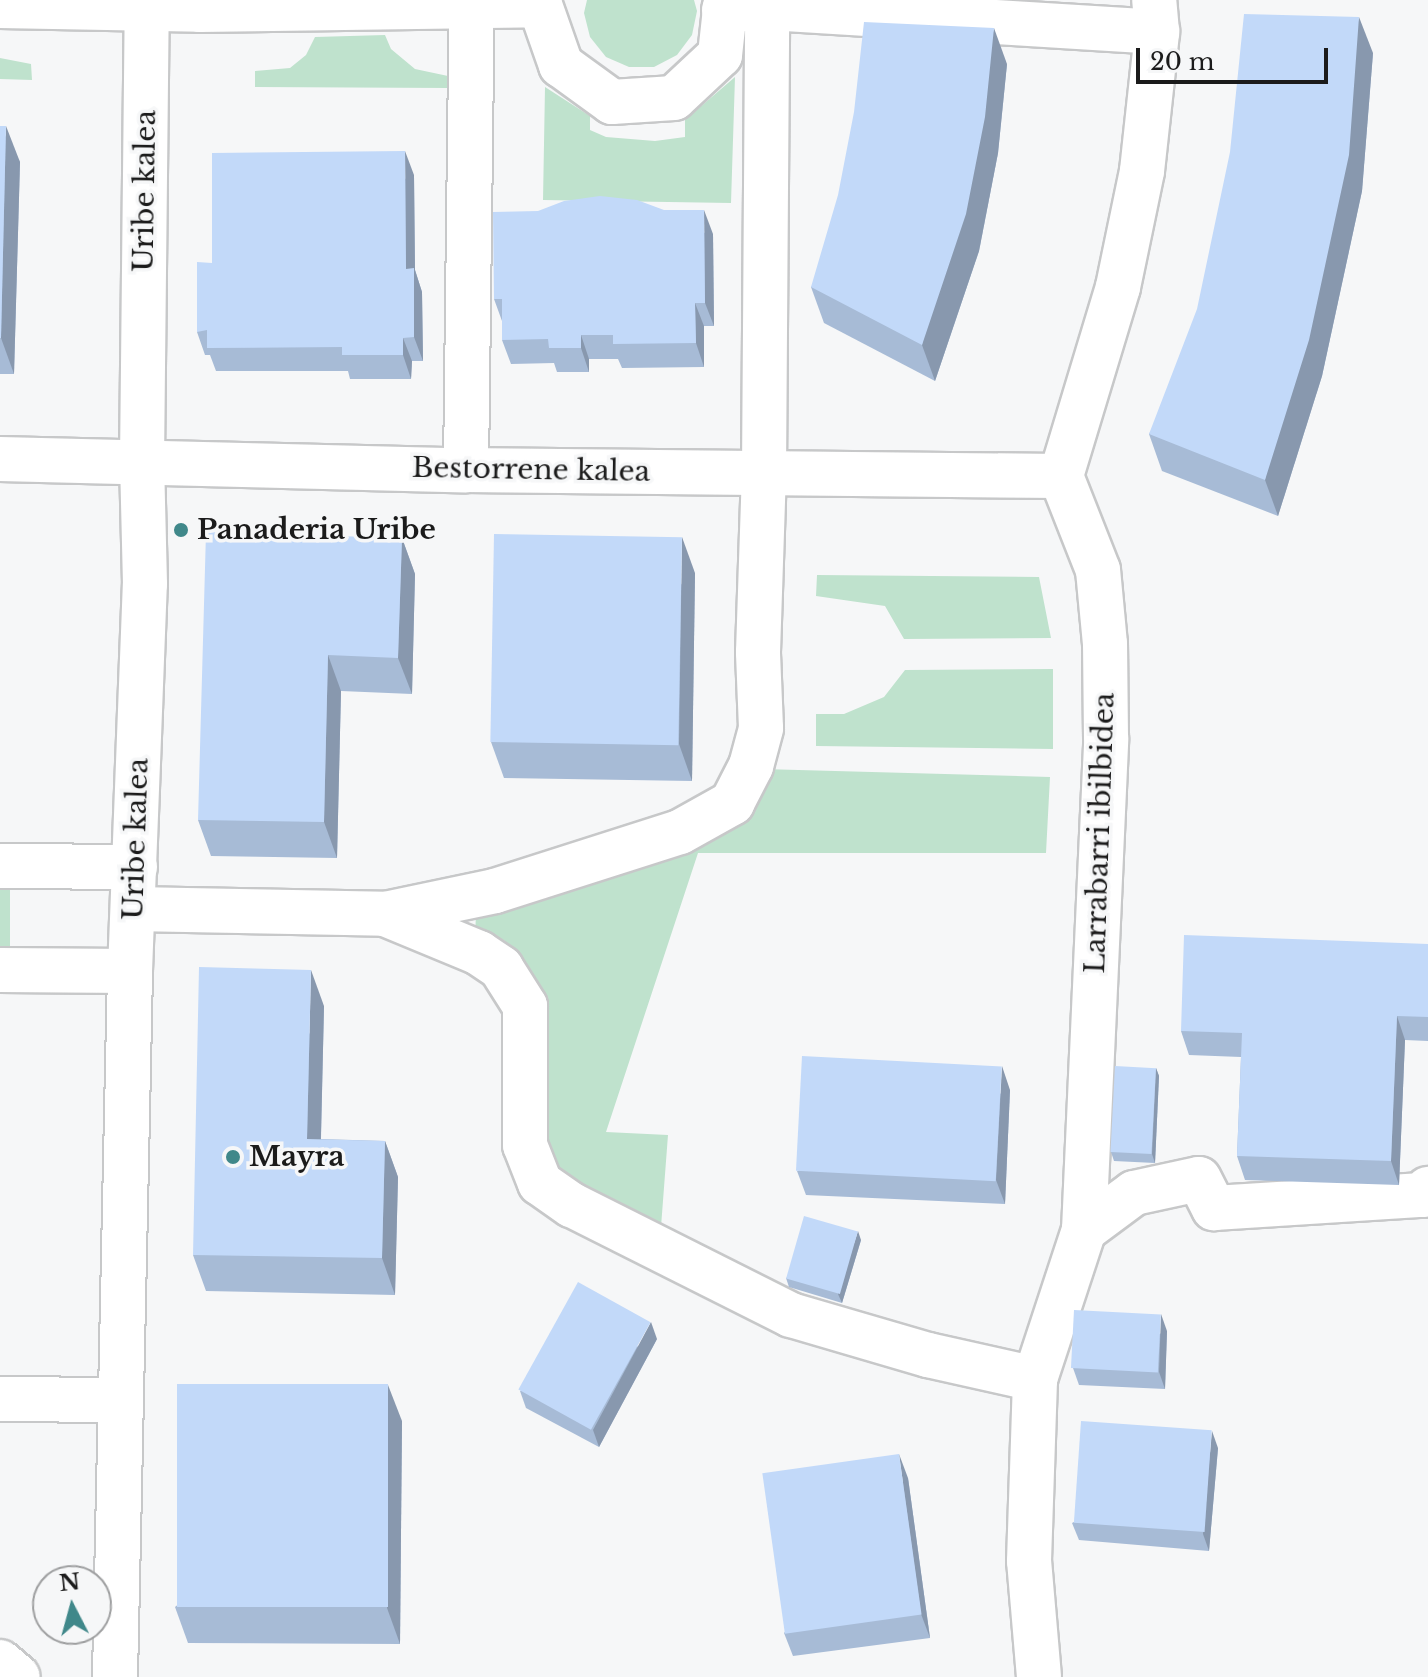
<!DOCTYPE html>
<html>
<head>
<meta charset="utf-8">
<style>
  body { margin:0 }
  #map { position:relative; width:1428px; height:1677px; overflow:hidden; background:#f6f7f8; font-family:"Libre Baskerville",serif }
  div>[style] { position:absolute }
  .green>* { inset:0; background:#bfe2cd; transform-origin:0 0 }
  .roads { filter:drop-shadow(2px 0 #c7c8c9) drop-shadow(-2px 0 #c7c8c9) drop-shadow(0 2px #c7c8c9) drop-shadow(0 -2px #c7c8c9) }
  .minor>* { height:44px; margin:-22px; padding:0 22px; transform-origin:22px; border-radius:22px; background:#fff }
  .wall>* { inset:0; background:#a7bbd6 }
  .shaded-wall>* { inset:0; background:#8898ae }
  .building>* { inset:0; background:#c2d9f9; transform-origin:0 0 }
  .dots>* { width:22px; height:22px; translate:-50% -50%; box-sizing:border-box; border:4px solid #f6f7f8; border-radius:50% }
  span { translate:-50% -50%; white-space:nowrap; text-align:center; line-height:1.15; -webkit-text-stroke:7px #f6f7f8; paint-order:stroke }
  .street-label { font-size:28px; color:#1b1b1b }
  .poi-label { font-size:28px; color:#1b1b1b; font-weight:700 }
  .left { translate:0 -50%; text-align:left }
  .north { position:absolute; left:32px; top:1565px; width:80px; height:80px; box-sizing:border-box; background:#f6f7f8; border:2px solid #9e9fa0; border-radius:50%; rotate:354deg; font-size:22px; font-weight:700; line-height:32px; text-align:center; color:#1b1b1b }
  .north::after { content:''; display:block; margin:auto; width:28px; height:36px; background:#40888a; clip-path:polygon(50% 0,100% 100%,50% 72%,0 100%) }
  .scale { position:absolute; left:1136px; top:48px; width:192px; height:36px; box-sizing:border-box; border:4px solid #1b1b1b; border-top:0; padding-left:10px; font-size:24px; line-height:28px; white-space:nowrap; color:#1b1b1b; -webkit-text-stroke:6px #f6f7f8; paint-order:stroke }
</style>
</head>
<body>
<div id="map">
  <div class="green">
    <div style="clip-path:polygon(587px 0,694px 0,697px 11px,692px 35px,677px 55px,654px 67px,629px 67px,606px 57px,590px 37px,584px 13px)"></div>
    <div style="clip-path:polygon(385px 35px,391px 49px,415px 69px,448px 76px,449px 88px,255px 87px,255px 71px,290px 68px,306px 55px,315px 37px)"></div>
    <div style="clip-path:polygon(0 58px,31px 64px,32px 80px,0 79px)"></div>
    <div style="clip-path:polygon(735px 77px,731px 203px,543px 200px,545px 87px,590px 116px,590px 130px,606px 137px,655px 141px,685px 137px,685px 120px)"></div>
    <div style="clip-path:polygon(817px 575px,1039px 577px,1051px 638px,904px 639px,885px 606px,816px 596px)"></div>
    <div style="clip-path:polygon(1053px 669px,1053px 749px,816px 746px,816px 714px,844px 714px,884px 697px,905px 670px)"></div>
    <div style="clip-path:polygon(761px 769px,1050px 777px,1046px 853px,698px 853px,606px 1132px,668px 1135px,661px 1227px,560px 1179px,540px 1145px,539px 996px,504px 940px,475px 936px,476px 914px)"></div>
    <div style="left:0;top:885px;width:10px;height:70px"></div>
  </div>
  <div class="roads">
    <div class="minor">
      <div style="left:540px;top:5px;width:64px;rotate:70.7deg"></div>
      <div style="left:561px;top:65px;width:63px;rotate:36deg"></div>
      <div style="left:612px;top:102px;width:62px;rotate:-3.7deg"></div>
      <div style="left:674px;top:98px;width:63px;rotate:-43.1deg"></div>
      <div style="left:720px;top:55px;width:55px;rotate:-83.8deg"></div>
      <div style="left:0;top:6px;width:200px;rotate:1.1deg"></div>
      <div style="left:200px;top:10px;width:340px;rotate:-0.8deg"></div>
      <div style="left:724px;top:10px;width:43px;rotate:-2.7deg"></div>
      <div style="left:767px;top:8px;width:391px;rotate:3.5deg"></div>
      <div style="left:0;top:459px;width:466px;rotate:1.4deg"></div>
      <div style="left:466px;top:470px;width:595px;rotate:0.58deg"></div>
      <div style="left:466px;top:470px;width:470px;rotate:-89.3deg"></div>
      <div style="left:0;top:866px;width:135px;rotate:0.4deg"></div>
      <div style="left:133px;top:909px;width:252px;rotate:1.1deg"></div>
      <div style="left:385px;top:914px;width:102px;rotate:22.5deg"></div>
      <div style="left:479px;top:953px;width:27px;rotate:34deg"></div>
      <div style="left:501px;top:968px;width:45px;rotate:57.7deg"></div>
      <div style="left:525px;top:1006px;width:139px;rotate:90deg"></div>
      <div style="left:525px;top:1145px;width:41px;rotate:68.5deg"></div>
      <div style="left:540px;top:1183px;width:39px;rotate:35deg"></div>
      <div style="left:572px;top:1205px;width:245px;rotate:26.7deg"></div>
      <div style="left:791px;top:1315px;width:143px;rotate:16.3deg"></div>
      <div style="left:928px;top:1355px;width:110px;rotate:12.6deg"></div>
      <div style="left:385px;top:914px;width:112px;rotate:-11.8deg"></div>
      <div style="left:495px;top:891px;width:194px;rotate:-17.7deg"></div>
      <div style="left:680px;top:832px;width:60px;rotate:-29.1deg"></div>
      <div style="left:732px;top:803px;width:42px;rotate:-62.8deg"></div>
      <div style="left:751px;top:766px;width:39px;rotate:-75deg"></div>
      <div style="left:761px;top:728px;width:76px;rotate:-92.3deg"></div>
      <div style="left:758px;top:652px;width:179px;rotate:-88.1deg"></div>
      <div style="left:764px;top:473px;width:473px;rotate:-89.6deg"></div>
      <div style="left:0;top:970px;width:130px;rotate:0.4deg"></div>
      <div style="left:1084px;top:1230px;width:62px;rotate:-36.5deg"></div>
      <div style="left:1134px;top:1193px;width:66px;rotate:-12.2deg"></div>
      <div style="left:1199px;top:1179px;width:33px;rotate:63deg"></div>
      <div style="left:1214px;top:1208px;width:209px;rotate:-3.6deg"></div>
      <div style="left:1423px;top:1195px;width:8px;rotate:-50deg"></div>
      <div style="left:0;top:1399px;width:121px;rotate:0.5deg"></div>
      <div style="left:0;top:1662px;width:23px;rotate:40deg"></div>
      <div style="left:115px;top:1677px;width:706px;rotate:-88.78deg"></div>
      <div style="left:130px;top:971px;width:387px;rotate:-87.8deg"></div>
      <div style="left:145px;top:584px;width:122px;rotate:-91.4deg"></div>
      <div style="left:142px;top:462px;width:462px;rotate:-89.4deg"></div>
      <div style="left:1039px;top:1677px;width:116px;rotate:-94.9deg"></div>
      <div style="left:1029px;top:1561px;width:182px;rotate:-88.1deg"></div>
      <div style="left:1035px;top:1379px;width:157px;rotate:-71.8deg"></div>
      <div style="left:1084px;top:1230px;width:492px;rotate:-87.4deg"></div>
      <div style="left:1106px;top:738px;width:94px;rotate:-90.6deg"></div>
      <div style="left:1105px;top:644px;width:74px;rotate:-95.4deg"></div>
      <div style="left:1098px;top:570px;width:101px;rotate:-111.5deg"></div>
      <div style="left:1061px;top:476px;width:197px;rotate:-73.2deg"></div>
      <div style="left:1118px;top:287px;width:118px;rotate:-78.3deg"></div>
      <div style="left:1142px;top:171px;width:140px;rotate:-83.8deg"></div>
      <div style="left:1157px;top:32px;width:32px;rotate:-95deg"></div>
    </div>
  </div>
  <div class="wall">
    <div style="clip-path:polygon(1373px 53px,1362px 191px,1322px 376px,1278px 516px,1162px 471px,1149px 434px)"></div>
    <div style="clip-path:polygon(1007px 64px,998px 153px,979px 251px,935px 381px,824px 323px,811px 287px)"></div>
    <div style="clip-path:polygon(0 126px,20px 162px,14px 374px,0 374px)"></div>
    <div style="clip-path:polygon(414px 175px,415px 270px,422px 292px,423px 361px,412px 361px,411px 379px,350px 379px,348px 371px,216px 371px,210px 355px,205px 355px,197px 332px,212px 263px)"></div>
    <div style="clip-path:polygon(538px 211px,713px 234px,714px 326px,704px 326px,704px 367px,622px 368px,618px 359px,589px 359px,589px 372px,557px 372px,554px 363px,511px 364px,502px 340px,502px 321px,494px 299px)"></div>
    <div style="clip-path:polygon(402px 538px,415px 574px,412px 694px,341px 691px,337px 858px,211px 856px,198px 820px)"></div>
    <div style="clip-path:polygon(695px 573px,692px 781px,504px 778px,491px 742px)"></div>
    <div style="clip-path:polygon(1428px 944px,1428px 1041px,1405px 1040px,1399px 1185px,1245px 1180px,1237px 1156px,1241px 1057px,1189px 1055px,1181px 1031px)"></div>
    <div style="clip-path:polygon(324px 1006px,321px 1139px,385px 1141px,398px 1177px,395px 1295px,206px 1291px,193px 1255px)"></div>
    <div style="clip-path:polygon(1156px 1068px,1159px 1076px,1155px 1163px,1114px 1161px,1111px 1152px)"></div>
    <div style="clip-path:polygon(1010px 1090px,1005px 1204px,806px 1195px,797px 1171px)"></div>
    <div style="clip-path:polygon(861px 1240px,842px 1303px,789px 1287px,786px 1278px)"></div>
    <div style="clip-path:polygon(1167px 1331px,1165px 1389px,1079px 1385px,1073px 1368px)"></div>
    <div style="clip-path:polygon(657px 1339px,599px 1447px,526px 1408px,520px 1391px)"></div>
    <div style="clip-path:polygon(402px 1421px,400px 1644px,188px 1643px,175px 1607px)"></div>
    <div style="clip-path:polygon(1218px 1448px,1209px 1551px,1079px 1540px,1072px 1523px)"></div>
    <div style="clip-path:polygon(908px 1478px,930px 1638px,793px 1656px,784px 1633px)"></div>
  </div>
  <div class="shaded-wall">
    <div style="clip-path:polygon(1359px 17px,1373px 53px,1362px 191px,1322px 376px,1278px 516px,1265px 480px)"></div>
    <div style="clip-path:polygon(994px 28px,1007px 64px,998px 153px,979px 251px,935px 381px,922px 345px)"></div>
    <div style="clip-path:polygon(6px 126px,20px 162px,14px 374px,1px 338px)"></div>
    <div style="clip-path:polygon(405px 151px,414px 175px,415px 270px,422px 292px,423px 361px,414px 337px,406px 269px)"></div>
    <div style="clip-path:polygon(704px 210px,713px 234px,714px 326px,705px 303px)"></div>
    <div style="clip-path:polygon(695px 303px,704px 326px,704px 367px,696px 343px)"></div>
    <div style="clip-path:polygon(581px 335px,589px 359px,589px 372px,581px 348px)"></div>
    <div style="clip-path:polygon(403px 338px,412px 361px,411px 379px,403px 355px)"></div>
    <div style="clip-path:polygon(682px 537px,695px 573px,692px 781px,679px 744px)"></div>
    <div style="clip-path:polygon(402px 538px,415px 574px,412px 694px,398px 658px)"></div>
    <div style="clip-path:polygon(328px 655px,341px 691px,337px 858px,324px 822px)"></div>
    <div style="clip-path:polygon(311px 970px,324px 1006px,320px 1175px,307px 1139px)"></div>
    <div style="clip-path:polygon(1397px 1016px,1405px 1040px,1399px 1185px,1391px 1161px)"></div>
    <div style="clip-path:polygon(1002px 1066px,1010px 1090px,1005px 1204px,996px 1180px)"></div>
    <div style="clip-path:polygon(1156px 1068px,1159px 1076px,1155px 1163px,1152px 1154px)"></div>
    <div style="clip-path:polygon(385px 1141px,398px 1177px,395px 1295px,382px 1258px)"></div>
    <div style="clip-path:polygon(858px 1231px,861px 1240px,842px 1303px,838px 1294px)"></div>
    <div style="clip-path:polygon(1161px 1314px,1167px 1331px,1165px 1389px,1159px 1372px)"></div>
    <div style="clip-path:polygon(651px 1322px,657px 1339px,599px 1447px,593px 1430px)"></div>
    <div style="clip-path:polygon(388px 1385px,402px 1421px,400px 1644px,387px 1608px)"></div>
    <div style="clip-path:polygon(1212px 1431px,1218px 1448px,1209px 1551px,1203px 1534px)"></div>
    <div style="clip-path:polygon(899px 1454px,908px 1478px,930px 1638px,921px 1614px)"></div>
  </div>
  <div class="building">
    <div style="clip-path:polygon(1244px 14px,1359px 17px,1349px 155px,1309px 340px,1265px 480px,1149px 434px,1197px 309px,1230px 152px)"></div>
    <div style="clip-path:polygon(864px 22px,994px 28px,985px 117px,966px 214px,922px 345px,811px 287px,838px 195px,854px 112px)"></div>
    <div style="clip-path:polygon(0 126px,6px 126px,1px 338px,0 338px)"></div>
    <div style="clip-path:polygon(405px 151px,406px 269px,414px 268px,414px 337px,403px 338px,403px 355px,342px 355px,342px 347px,207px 348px,207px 330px,197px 332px,197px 262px,212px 263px,212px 153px)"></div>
    <div style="clip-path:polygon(600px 196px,637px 200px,664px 210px,704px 210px,705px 303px,695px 303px,696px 343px,613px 344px,613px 335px,581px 335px,581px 348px,549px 348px,548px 339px,502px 340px,502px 299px,494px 299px,493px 212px,538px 211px,564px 201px)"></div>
    <div style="clip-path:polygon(206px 532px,402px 538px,398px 658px,328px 655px,324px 822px,198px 820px)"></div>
    <div style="left:494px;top:534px;width:188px;height:208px;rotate:1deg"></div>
    <div style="clip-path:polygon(1184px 935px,1428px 944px,1428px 1017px,1397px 1016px,1391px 1161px,1237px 1156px,1242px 1033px,1181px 1031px)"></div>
    <div style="clip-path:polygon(199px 967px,311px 970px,307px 1139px,385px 1141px,382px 1258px,193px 1255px)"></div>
    <div style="left:802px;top:1056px;width:200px;height:115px;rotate:3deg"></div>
    <div style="left:1115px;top:1066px;width:41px;height:86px;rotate:3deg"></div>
    <div style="left:804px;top:1216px;width:56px;height:65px;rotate:16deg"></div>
    <div style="left:578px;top:1282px;width:83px;height:123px;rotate:29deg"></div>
    <div style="left:1074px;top:1310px;width:87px;height:58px;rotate:3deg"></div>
    <div style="left:177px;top:1384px;width:211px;height:223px"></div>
    <div style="left:1081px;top:1421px;width:131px;height:102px;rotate:4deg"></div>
    <div style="left:899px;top:1454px;width:162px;height:138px;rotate:82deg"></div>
  </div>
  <div class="dots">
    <div style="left:181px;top:530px;background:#40888a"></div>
    <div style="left:233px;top:1157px;background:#40888a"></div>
  </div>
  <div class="street-label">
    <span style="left:145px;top:191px;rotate:-89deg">Uribe kalea</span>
    <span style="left:531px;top:470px;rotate:1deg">Bestorrene kalea</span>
    <span style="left:1100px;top:833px;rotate:-88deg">Larrabarri ibilbidea</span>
    <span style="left:136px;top:839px;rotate:-88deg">Uribe kalea</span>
  </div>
  <div class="poi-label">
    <span class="left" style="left:197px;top:530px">Panaderia Uribe</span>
    <span class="left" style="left:249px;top:1157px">Mayra</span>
  </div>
  <div class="north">N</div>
  <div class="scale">20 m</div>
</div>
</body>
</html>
